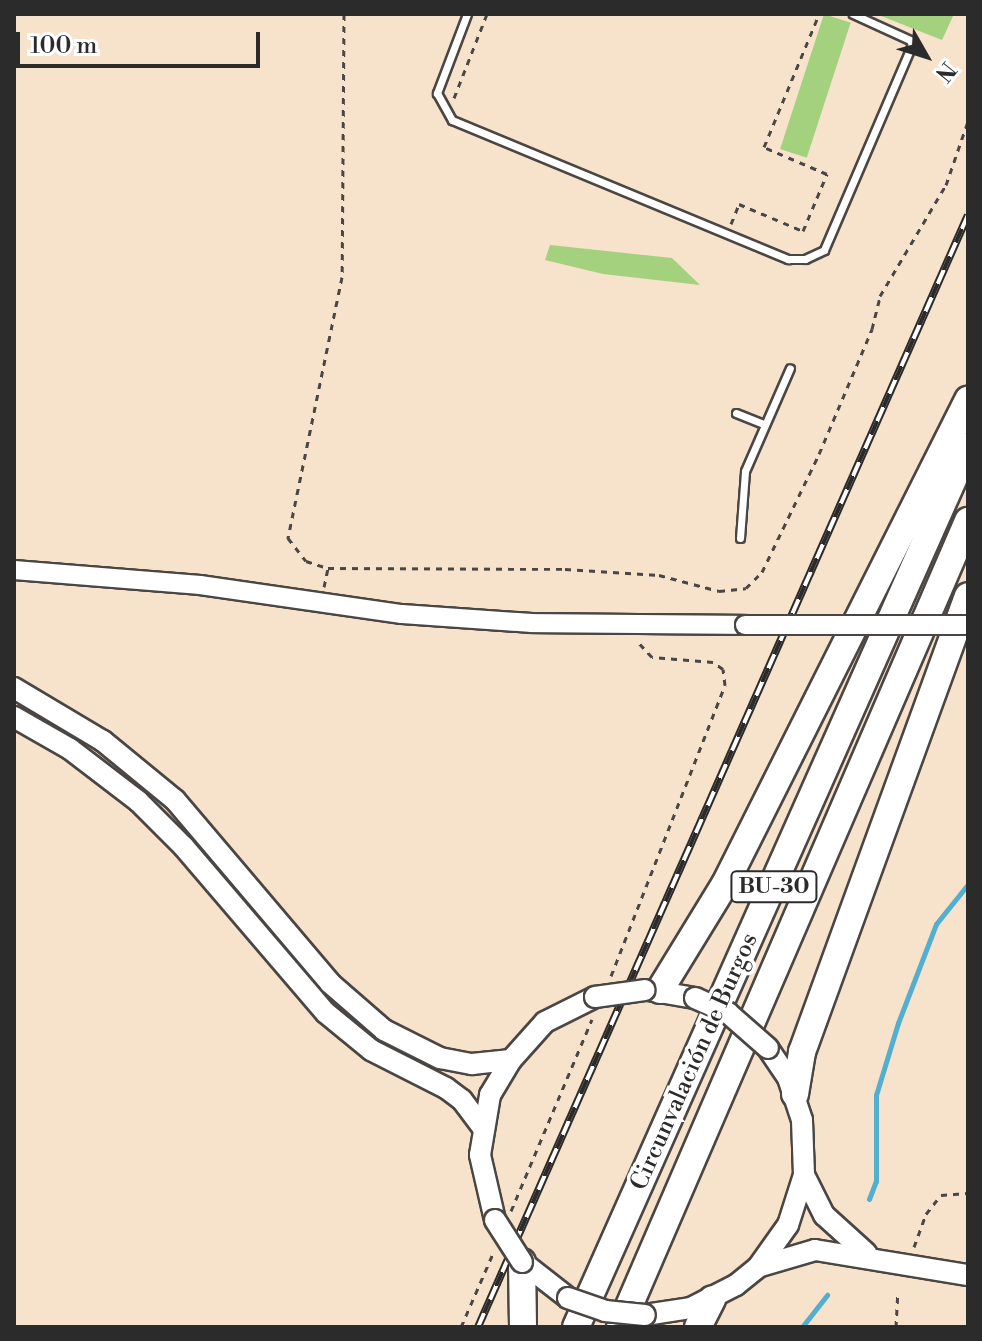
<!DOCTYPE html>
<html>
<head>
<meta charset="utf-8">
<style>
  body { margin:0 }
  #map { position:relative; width:982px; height:1341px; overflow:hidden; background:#f7e2cb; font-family:"Libre Bodoni",serif }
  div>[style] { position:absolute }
  .green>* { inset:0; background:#a4d17e; transform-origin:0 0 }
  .stream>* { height:5px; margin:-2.5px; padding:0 2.5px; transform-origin:2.5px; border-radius:2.5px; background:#52afd0 }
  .path>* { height:3px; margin-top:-1.5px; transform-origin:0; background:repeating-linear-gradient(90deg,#4a4643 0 6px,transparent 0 12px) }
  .roads { filter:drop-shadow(2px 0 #4a4643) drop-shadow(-2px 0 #4a4643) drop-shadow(0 2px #4a4643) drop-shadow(0 -2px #4a4643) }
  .service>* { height:7px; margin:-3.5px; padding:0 3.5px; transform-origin:3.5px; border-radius:3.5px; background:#fff }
  .tertiary>* { height:18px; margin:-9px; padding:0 9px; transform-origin:9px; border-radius:9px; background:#fff }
  .secondary>* { height:20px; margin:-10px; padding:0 10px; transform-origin:10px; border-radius:10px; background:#fff }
  .motorway>* { height:26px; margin:-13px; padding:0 13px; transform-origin:13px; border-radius:13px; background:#fff }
  .rail>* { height:8px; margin-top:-4px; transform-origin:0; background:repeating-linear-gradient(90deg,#fff 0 15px,#2b2b2b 0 30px); box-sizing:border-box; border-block:2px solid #2b2b2b }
  .bridges { filter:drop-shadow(2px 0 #4a4643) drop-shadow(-2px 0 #4a4643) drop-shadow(0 2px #4a4643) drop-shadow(0 -2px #4a4643) }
  .tertiary-bridge>* { height:18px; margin:-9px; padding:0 9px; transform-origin:9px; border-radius:9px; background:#fff }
  .secondary-bridge>* { height:20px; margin:-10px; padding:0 10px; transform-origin:10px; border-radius:10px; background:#fff }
  span { translate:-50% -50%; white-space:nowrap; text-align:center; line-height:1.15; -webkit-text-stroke:7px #fff; paint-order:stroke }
  .shield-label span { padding:2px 6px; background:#fff; border:2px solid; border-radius:6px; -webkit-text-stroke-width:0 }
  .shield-label { font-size:22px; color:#2b2b2b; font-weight:700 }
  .street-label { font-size:24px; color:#2b2b2b }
  .frame { position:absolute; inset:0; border:16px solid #2b2b2b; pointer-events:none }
  .north { position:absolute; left:886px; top:16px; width:80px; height:80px; -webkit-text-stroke:6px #fff; paint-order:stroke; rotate:129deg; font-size:22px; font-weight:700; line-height:32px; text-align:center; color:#2b2b2b }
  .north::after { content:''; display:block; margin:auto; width:28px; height:36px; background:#2b2b2b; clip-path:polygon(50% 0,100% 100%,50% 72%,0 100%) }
  .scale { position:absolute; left:16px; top:32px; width:244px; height:36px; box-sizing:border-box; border:4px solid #2b2b2b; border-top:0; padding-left:10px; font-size:24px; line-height:28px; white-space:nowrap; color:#2b2b2b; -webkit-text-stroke:6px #fff; paint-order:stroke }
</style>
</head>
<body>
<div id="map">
  <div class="green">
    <div style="left:824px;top:14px;width:28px;height:142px;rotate:18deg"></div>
    <div style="clip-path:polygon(876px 14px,954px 14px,942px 40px)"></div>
    <div style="clip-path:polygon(550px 245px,672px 258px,700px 285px,603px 274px,545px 260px)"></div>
  </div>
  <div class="stream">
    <div style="left:869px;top:1199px;width:19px;rotate:-69deg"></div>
    <div style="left:876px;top:1181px;width:86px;rotate:-90deg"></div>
    <div style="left:876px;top:1095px;width:75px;rotate:-73deg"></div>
    <div style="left:898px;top:1023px;width:106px;rotate:-69deg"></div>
    <div style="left:936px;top:924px;width:51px;rotate:-51.3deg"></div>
    <div style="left:802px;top:1327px;width:41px;rotate:-52deg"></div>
  </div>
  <div class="path">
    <div style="left:344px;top:14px;width:263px;rotate:90.4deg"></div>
    <div style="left:342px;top:277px;width:267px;rotate:101.7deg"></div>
    <div style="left:288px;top:538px;width:29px;rotate:52deg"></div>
    <div style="left:306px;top:561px;width:23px;rotate:18deg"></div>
    <div style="left:328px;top:568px;width:237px;rotate:0.2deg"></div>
    <div style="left:565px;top:569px;width:94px;rotate:3.7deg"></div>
    <div style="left:659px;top:575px;width:62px;rotate:14.9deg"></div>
    <div style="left:719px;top:591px;width:27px;rotate:-6deg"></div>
    <div style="left:746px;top:588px;width:23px;rotate:-45deg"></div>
    <div style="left:762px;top:572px;width:131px;rotate:-64.2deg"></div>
    <div style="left:819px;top:454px;width:136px;rotate:-67deg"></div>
    <div style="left:872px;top:329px;width:34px;rotate:-76deg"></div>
    <div style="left:880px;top:296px;width:129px;rotate:-59.3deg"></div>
    <div style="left:946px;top:185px;width:68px;rotate:-71deg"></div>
    <div style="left:454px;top:98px;width:90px;rotate:-68.6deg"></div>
    <div style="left:731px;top:224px;width:22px;rotate:-68deg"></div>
    <div style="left:739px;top:204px;width:69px;rotate:22.9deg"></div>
    <div style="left:803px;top:231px;width:62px;rotate:-67.2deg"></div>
    <div style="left:827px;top:174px;width:69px;rotate:-156.8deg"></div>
    <div style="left:764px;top:147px;width:144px;rotate:-67.5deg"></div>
    <div style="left:324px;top:587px;width:19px;rotate:-78deg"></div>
    <div style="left:611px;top:976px;width:313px;rotate:-68.6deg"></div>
    <div style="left:725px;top:685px;width:16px;rotate:-97deg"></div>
    <div style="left:723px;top:669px;width:12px;rotate:-145deg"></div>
    <div style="left:713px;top:662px;width:61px;rotate:-175.3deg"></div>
    <div style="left:652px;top:657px;width:21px;rotate:-133deg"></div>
    <div style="left:511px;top:1211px;width:208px;rotate:-67.1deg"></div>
    <div style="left:914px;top:1247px;width:35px;rotate:-70deg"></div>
    <div style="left:926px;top:1214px;width:24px;rotate:-52deg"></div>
    <div style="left:941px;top:1195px;width:27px;rotate:-4deg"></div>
    <div style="left:461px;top:1327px;width:83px;rotate:-66.5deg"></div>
    <div style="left:896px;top:1327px;width:35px;rotate:-87deg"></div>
  </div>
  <div class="roads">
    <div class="service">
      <div style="left:467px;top:14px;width:85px;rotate:110.8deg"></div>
      <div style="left:437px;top:93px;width:31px;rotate:61deg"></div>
      <div style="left:452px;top:120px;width:364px;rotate:22.5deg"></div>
      <div style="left:788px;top:259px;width:17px"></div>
      <div style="left:805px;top:259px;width:21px;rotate:-25deg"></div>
      <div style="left:824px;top:250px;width:223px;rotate:-66.8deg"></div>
      <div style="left:912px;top:45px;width:5px;rotate:-112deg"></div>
      <div style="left:910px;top:40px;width:63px;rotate:-155.5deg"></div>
      <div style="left:736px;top:413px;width:31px;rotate:22deg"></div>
      <div style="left:740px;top:538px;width:67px;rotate:-85.7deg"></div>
      <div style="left:745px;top:471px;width:112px;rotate:-66.4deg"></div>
    </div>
    <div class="tertiary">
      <div style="left:14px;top:570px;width:187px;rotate:4.6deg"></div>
      <div style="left:200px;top:585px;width:204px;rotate:8.2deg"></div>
      <div style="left:402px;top:614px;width:130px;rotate:4deg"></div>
      <div style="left:532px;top:623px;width:213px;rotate:0.5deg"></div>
    </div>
    <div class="secondary">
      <div style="left:14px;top:688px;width:104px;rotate:30.8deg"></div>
      <div style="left:103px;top:741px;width:93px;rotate:39.3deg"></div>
      <div style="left:175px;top:800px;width:240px;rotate:49.7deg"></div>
      <div style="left:330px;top:983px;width:72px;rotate:41deg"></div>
      <div style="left:384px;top:1030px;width:63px;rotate:26.6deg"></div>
      <div style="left:440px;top:1058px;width:33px;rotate:11deg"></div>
      <div style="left:472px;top:1064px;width:39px;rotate:-6deg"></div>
      <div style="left:14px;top:717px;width:64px;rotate:29.7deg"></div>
      <div style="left:70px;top:749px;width:86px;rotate:37.4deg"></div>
      <div style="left:138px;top:801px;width:65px;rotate:45deg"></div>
      <div style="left:184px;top:847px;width:218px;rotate:49.5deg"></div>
      <div style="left:326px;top:1013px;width:58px;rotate:39.4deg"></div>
      <div style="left:371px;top:1050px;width:84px;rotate:26.9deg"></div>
      <div style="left:446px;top:1088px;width:20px;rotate:37deg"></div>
      <div style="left:462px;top:1100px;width:34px;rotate:53deg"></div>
      <div style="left:648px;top:990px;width:48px;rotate:9.7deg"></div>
      <div style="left:804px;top:1175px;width:45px;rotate:63.4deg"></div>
      <div style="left:824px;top:1215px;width:57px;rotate:42.1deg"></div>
      <div style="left:495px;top:1220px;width:67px;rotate:-103deg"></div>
      <div style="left:480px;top:1155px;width:61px;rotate:-80.5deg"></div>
      <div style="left:490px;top:1095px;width:41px;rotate:-59deg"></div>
      <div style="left:511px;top:1060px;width:51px;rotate:-48.2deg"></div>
      <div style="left:545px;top:1022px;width:56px;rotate:-26.6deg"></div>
      <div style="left:522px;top:1262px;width:58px;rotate:38deg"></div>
      <div style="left:761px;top:1266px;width:56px;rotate:-16.5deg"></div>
      <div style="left:815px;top:1250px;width:155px;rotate:9.3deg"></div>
      <div style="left:645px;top:1315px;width:47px;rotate:-8.7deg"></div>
      <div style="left:691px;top:1308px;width:51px;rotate:-27.1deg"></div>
      <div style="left:736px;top:1285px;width:28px;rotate:-39deg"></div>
      <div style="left:758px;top:1267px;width:52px;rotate:-54.5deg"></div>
      <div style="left:788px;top:1225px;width:52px;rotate:-72.3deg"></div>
      <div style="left:804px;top:1175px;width:55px;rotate:-92.1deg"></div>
      <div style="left:802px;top:1120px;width:44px;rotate:-108.4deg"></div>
      <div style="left:788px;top:1078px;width:36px;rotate:-124deg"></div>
    </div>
    <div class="motorway">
      <div style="left:660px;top:990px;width:124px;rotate:-58.5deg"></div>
      <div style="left:725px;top:884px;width:542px;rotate:-63.34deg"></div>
      <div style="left:795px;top:1094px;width:43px;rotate:-80.5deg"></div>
      <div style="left:802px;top:1052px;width:485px;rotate:-70deg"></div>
      <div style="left:522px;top:1262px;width:65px;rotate:89.1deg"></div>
      <div style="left:576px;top:1327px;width:964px;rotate:-66.01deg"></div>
      <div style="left:620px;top:1327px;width:878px;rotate:-66.65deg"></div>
      <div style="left:698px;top:1327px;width:31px;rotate:-63deg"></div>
    </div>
  </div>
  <div class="rail">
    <div style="left:478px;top:1327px;width:1215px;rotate:-66.22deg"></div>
  </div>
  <div class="bridges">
    <div class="tertiary-bridge">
      <div style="left:745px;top:625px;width:223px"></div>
    </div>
    <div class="secondary-bridge">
      <div style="left:595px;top:997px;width:50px;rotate:-8deg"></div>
      <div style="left:695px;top:998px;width:36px;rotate:24deg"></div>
      <div style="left:728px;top:1013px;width:53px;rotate:41.2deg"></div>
      <div style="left:495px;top:1220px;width:50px;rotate:57.3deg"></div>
      <div style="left:568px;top:1298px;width:39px;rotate:19deg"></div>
      <div style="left:605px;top:1311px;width:40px;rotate:5.7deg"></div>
    </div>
  </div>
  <div class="shield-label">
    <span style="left:774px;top:887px">BU-30</span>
  </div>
  <div class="street-label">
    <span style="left:695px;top:1062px;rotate:-66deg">Circunvalación de Burgos</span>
  </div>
  <div class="frame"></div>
  <div class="north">N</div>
  <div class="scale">100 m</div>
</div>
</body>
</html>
